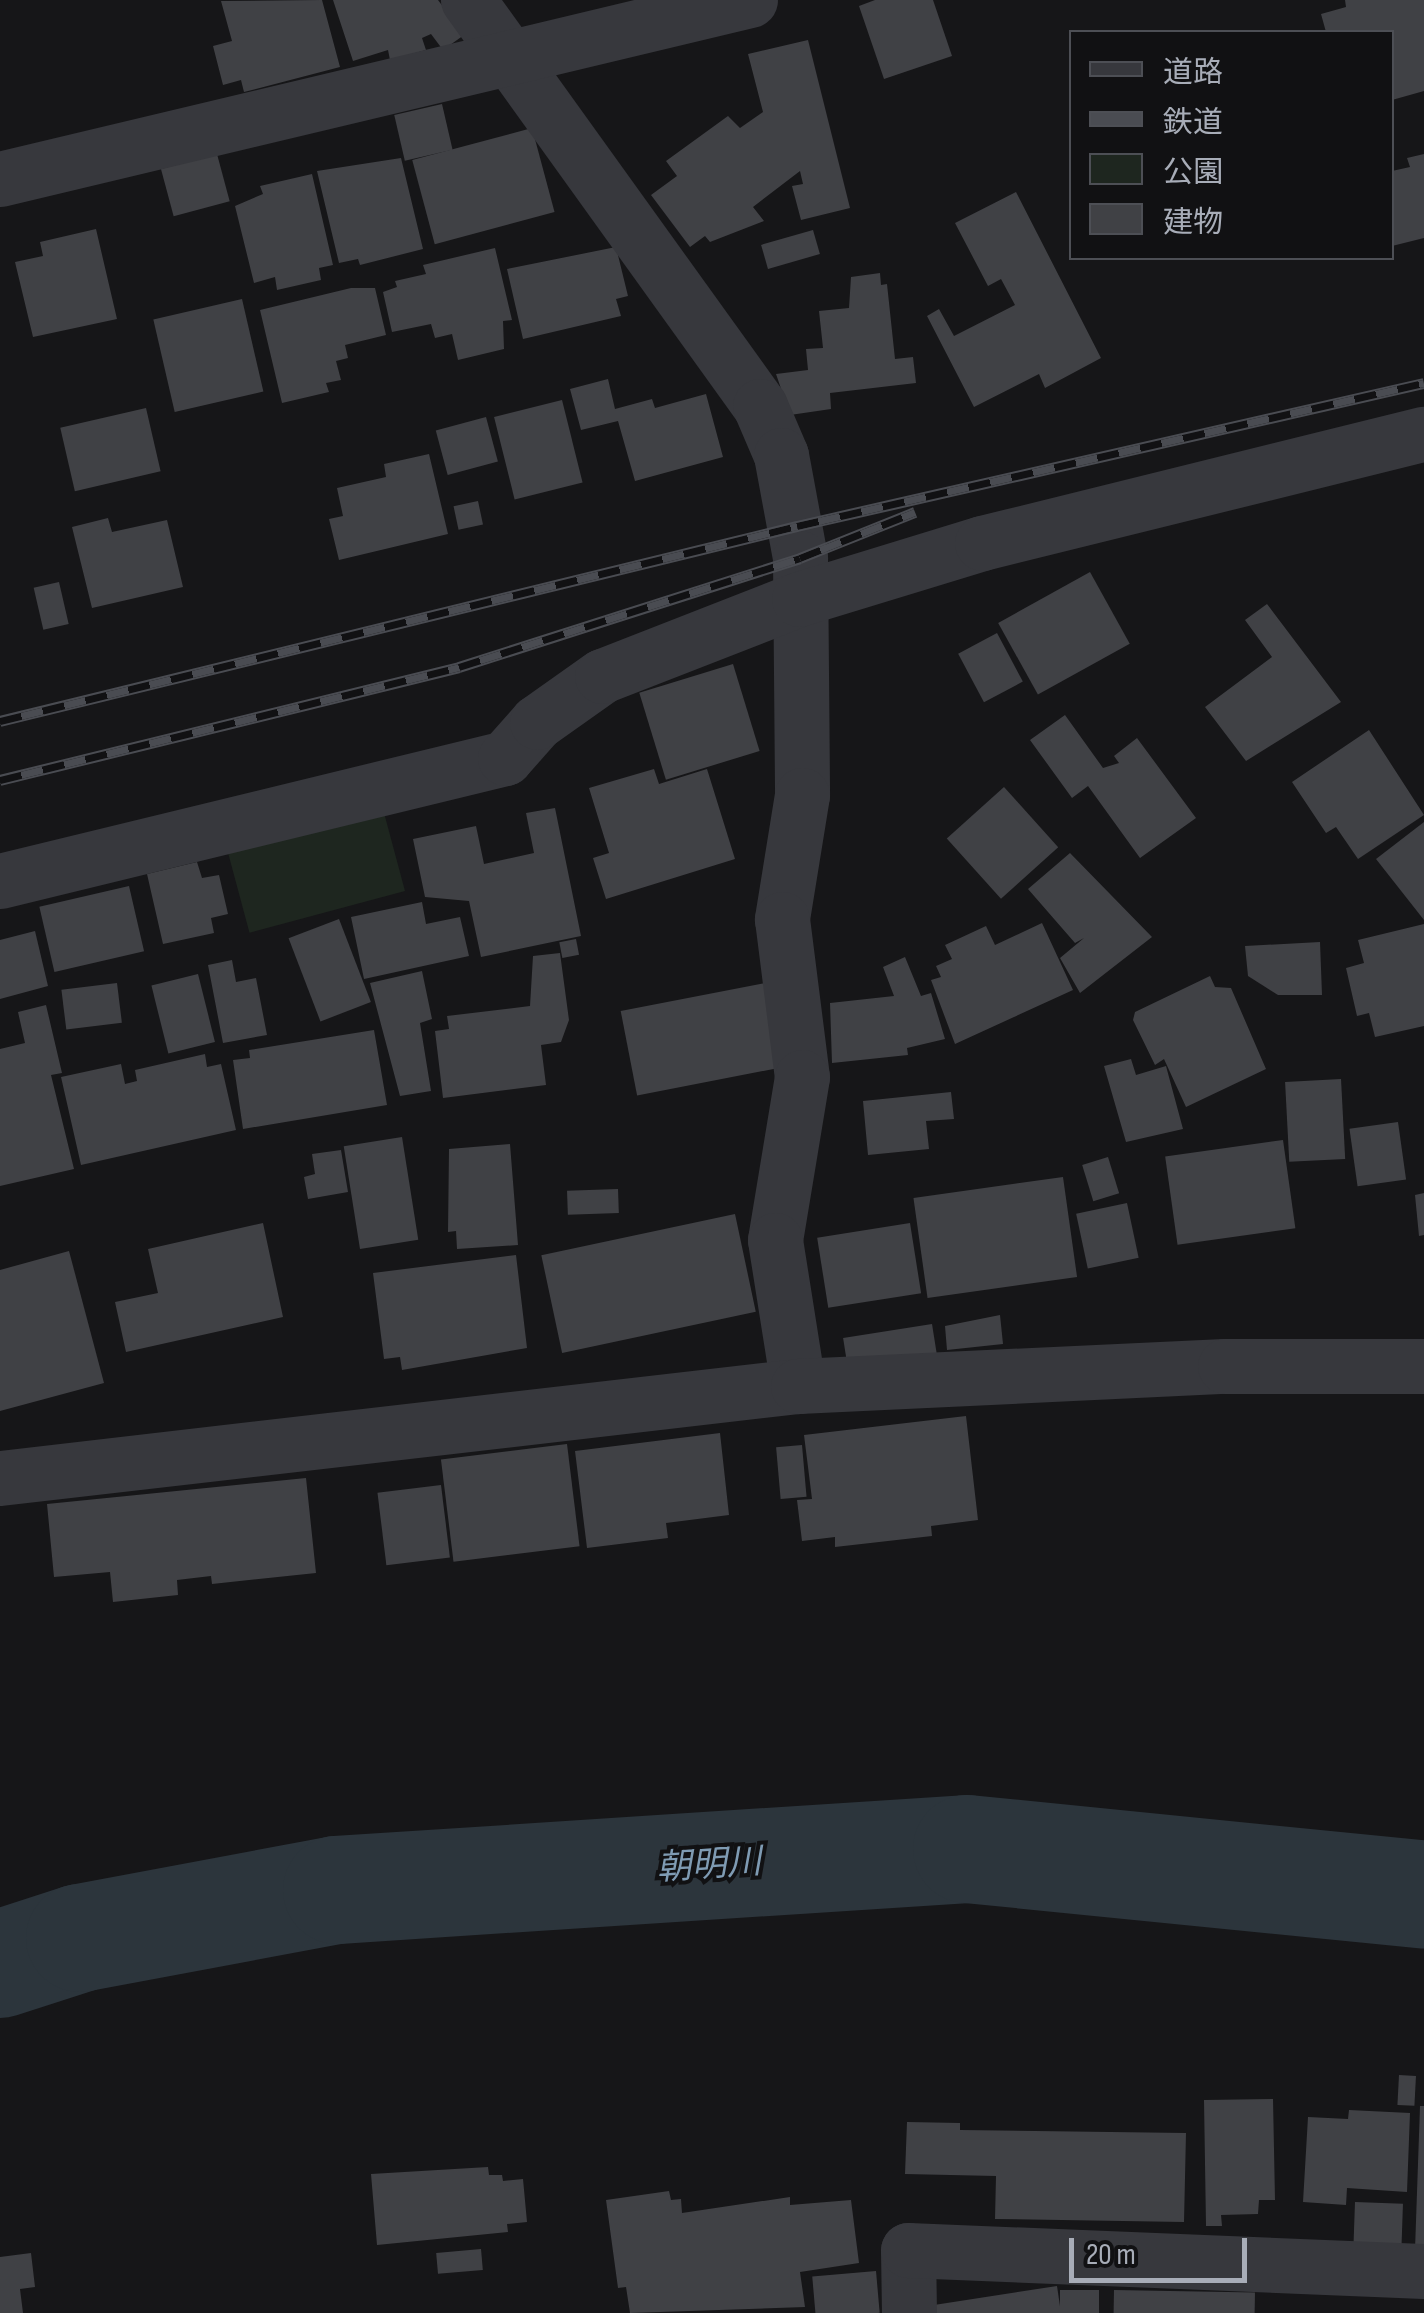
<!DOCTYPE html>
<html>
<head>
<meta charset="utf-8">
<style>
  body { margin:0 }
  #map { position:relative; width:1424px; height:2313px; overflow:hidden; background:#161618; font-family:"Sofia Sans Condensed","Noto Sans JP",sans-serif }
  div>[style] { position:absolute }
  .green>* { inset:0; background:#1e261f; transform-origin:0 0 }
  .river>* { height:108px; margin:-54px; padding:0 54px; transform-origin:54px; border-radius:54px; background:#2c353c }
  .building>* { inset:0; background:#404145; transform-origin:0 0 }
  .minor>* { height:55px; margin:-27.5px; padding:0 27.5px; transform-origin:27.5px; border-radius:27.5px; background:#37383d }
  .rail>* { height:11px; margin-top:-5.5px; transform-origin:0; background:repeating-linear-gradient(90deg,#111113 0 22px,#4a4c52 0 44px); box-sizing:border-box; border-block:2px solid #4a4c52 }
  span { translate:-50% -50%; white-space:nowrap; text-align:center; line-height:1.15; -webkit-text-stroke:8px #111113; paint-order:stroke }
  .water-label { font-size:35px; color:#7f9bb3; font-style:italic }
  .legend { position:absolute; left:1069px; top:30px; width:325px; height:230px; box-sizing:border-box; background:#111113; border:2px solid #4d4f55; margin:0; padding:12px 18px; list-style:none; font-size:30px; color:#a8adb8 }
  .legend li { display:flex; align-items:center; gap:20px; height:50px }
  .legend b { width:50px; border:2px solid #4d4f55 }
  .scale { position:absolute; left:1069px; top:2238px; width:178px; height:45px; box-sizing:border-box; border:5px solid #a8adb8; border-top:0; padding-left:12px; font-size:30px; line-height:35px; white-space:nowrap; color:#a8adb8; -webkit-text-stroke:8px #111113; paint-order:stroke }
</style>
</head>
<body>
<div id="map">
  <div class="green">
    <div style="left:383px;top:809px;width:85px;height:161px;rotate:75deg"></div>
  </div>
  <div class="river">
    <div style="left:0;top:1964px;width:84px;rotate:-18deg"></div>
    <div style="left:80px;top:1938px;width:261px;rotate:-10.6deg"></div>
    <div style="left:337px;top:1890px;width:631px;rotate:-3.72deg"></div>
    <div style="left:967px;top:1849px;width:459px;rotate:5.7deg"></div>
  </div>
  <div class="building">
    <div style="clip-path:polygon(322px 0,340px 67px,244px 92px,241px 80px,223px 85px,213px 46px,232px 41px,221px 1px)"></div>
    <div style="clip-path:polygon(333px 0,438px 0,464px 35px,443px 50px,431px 34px,422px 38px,426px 50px,390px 60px,388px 50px,353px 61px)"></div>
    <div style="clip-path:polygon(875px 0,933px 0,952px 56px,884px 79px,859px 6px)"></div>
    <div style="clip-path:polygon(1345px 0,1424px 0,1424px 91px,1392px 100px,1392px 32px,1326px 32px,1321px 14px,1346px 7px)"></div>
    <div style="clip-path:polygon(808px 40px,850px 208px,801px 220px,792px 186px,803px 184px,800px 171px,753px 207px,764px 221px,710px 242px,705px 236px,690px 247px,651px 195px,677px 176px,666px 161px,728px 116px,740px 128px,763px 112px,748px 54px)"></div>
    <div style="left:442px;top:104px;width:47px;height:49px;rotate:77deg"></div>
    <div style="left:532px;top:128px;width:87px;height:124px;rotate:75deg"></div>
    <div style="left:217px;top:154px;width:49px;height:58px;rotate:75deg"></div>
    <div style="clip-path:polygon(1424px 154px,1424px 238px,1392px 246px,1392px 171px,1410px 167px,1407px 158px)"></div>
    <div style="clip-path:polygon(401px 158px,423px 249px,360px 265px,358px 259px,339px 263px,317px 171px)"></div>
    <div style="clip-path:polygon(312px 174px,333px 265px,319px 268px,321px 280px,277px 290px,275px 277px,254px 283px,235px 206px,263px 194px,260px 186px)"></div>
    <div style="clip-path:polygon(1016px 192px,1101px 358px,1045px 388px,1039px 374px,974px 407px,927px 316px,939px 309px,954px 336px,1015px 305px,1001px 279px,988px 286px,955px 223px)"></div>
    <div style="clip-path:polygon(96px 229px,117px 319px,33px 337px,15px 262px,43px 256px,40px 242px)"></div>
    <div style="left:813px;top:230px;width:25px;height:54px;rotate:74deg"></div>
    <div style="clip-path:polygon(616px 247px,628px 296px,616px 299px,621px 316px,523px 339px,507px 269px)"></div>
    <div style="clip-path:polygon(495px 248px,512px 320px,503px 321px,504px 349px,458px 360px,452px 334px,435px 338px,431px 324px,392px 332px,383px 292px,397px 287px,395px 281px,426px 274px,423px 265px)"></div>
    <div style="clip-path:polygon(880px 273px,881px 285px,887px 284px,895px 359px,913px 357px,916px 383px,830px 393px,831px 409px,790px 415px,776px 374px,808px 370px,806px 349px,823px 348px,819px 311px,849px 308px,851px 277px)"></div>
    <div style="clip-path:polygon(351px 288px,375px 288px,386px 335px,345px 345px,348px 358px,336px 361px,341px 380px,326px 383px,329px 392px,282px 403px,260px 310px)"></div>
    <div style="left:242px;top:299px;width:95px;height:91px;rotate:77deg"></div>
    <div style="clip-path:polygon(608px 379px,615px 409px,652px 399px,655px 408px,706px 394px,723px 457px,635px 481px,618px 421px,581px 430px,570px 389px)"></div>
    <div style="left:562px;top:400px;width:85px;height:70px;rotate:76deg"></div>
    <div style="left:146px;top:408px;width:65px;height:88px;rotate:77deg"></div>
    <div style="left:486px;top:417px;width:46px;height:52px;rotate:75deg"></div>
    <div style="clip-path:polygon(429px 454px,448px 534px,339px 560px,329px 519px,343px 516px,337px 488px,386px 477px,384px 464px)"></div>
    <div style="left:478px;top:501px;width:24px;height:25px;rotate:78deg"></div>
    <div style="clip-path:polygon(108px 518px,112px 532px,167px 520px,183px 587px,92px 608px,72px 527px)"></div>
    <div style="left:1090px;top:572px;width:82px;height:105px;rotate:61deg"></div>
    <div style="left:59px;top:582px;width:43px;height:26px;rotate:77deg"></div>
    <div style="clip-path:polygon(1267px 604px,1341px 702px,1246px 761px,1205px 707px,1272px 657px,1245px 620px)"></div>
    <div style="left:997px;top:633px;width:55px;height:44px;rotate:62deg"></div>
    <div style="left:733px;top:664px;width:91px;height:98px;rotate:73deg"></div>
    <div style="clip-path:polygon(1065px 715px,1103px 768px,1119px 763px,1114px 756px,1137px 738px,1196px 818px,1140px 858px,1088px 786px,1072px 798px,1030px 740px)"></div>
    <div style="clip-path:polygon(1369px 730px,1424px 815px,1358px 859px,1336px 827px,1326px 833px,1292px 782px)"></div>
    <div style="clip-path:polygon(654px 769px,659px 784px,707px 769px,735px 859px,606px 899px,593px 858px,609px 853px,589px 788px)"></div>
    <div style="left:1004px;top:787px;width:81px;height:77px;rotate:48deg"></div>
    <div style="clip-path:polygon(555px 808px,581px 936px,481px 957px,469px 901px,425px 897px,413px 839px,476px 826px,484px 864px,534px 853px,526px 813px)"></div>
    <div style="clip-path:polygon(1424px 822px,1424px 920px,1376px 859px)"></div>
    <div style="clip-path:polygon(1070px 853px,1152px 937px,1080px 993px,1060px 958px,1084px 938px,1075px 943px,1028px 889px)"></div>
    <div style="clip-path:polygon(197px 862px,202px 878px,219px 875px,228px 914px,211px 918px,214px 933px,163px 944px,147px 874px)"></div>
    <div style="left:129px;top:886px;width:67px;height:92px;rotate:77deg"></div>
    <div style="clip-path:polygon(422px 902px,426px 924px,460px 917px,469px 956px,364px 979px,351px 917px)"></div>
    <div style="left:339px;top:919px;width:89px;height:54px;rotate:69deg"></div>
    <div style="clip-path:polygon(1042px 923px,1073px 990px,955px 1044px,931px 980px,941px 977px,936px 966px,952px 959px,945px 945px,986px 926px,995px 945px)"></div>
    <div style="clip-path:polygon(1424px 924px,1424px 1026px,1375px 1037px,1369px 1013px,1357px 1016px,1346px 968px,1364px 963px,1358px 940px)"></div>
    <div style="clip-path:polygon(35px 931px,48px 986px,0 999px,0 940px)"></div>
    <div style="left:576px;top:939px;width:16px;height:17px;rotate:79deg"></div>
    <div style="clip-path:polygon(1320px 942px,1322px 995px,1278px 995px,1248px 976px,1245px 946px)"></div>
    <div style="clip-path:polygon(560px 953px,569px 1020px,561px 1042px,541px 1045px,546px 1085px,443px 1098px,435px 1031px,449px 1029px,447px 1016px,530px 1006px,533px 956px)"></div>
    <div style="clip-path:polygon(905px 957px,921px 996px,931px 993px,945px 1039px,907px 1048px,908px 1055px,832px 1063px,830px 1003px,894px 996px,883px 967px)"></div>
    <div style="clip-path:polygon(232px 960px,236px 982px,256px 978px,267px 1035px,223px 1043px,208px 965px)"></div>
    <div style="clip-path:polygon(422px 971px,432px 1019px,420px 1023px,431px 1091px,400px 1096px,370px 983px)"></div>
    <div style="left:198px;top:974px;width:70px;height:48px;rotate:76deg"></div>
    <div style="clip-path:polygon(1210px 976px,1215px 987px,1231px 988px,1266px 1069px,1186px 1107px,1164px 1059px,1155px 1065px,1133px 1020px,1135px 1012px)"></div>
    <div style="left:117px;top:983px;width:40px;height:56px;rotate:83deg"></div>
    <div style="left:765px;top:983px;width:86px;height:147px;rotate:79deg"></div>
    <div style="clip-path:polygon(46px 1005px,62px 1073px,51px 1075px,74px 1169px,0 1186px,0 1049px,25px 1043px,18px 1012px)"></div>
    <div style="clip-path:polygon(374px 1030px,387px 1105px,243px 1129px,233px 1060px,250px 1058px,249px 1050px)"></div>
    <div style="clip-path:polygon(205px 1054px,207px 1067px,221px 1064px,236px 1130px,81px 1165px,61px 1077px,121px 1064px,125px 1084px,137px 1081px,135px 1070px)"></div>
    <div style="clip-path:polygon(1131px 1059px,1136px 1075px,1166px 1066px,1183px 1129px,1126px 1142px,1104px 1066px)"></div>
    <div style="left:1341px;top:1079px;width:80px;height:56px;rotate:87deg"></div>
    <div style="clip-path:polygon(951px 1092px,954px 1119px,926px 1121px,929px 1149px,868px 1155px,863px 1101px)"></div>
    <div style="left:1398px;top:1122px;width:58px;height:49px;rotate:82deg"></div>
    <div style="left:402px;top:1137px;width:104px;height:59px;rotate:81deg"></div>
    <div style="left:1283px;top:1140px;width:89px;height:119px;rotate:82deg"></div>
    <div style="clip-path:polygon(510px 1144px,518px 1245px,457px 1249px,456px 1231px,448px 1232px,449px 1149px)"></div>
    <div style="clip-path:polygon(341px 1150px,348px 1192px,308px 1199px,304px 1177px,315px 1174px,312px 1154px)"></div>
    <div style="left:1108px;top:1157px;width:38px;height:27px;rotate:73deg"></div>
    <div style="left:1063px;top:1177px;width:101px;height:151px;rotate:82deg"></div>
    <div style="left:618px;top:1189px;width:24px;height:51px;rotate:88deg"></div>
    <div style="clip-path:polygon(1424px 1193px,1424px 1235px,1419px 1236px,1415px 1195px)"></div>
    <div style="left:1127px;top:1203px;width:56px;height:52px;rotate:78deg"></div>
    <div style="left:735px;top:1214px;width:100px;height:198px;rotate:78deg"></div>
    <div style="clip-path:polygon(263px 1223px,283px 1317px,126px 1352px,115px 1302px,158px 1293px,148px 1249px)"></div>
    <div style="left:910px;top:1223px;width:71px;height:94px;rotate:81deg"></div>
    <div style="clip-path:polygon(69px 1251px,104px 1383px,0 1411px,0 1270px)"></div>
    <div style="clip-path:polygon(516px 1255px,527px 1348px,402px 1370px,400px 1357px,384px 1359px,373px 1273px)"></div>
    <div style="clip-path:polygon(1000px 1315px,1003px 1344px,947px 1350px,945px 1326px)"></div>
    <div style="left:932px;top:1324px;width:33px;height:90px;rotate:81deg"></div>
    <div style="clip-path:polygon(966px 1416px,978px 1520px,931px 1526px,932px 1536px,835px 1547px,835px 1537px,802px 1541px,797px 1500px,812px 1499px,804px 1435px)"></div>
    <div style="clip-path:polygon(720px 1433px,729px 1515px,666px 1523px,668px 1538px,587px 1548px,575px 1451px)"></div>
    <div style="left:567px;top:1444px;width:103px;height:127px;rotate:83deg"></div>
    <div style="left:802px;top:1445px;width:52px;height:26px;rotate:85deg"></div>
    <div style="clip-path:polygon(306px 1478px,316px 1573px,212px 1584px,211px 1576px,177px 1580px,178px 1595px,113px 1602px,110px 1572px,54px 1577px,47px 1504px)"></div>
    <div style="left:441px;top:1485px;width:73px;height:64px;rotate:83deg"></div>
    <div style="left:1399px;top:2075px;width:17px;height:30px;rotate:3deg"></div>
    <div style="clip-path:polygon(1273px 2099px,1275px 2200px,1259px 2200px,1258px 2214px,1221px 2215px,1222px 2226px,1206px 2226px,1204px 2100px)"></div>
    <div style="clip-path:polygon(1420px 2106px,1424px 2106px,1424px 2250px,1415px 2250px)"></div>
    <div style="clip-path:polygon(1349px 2110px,1410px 2113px,1407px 2192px,1347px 2188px,1346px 2205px,1303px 2202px,1308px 2117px,1348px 2119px)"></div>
    <div style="clip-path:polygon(907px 2122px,960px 2123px,960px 2130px,1186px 2133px,1184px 2222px,995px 2219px,996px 2176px,905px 2174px)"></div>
    <div style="clip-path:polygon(488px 2167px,489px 2175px,502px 2175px,503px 2181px,523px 2179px,527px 2222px,507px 2224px,508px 2232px,377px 2245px,371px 2174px)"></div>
    <div style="clip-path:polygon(669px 2191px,671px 2200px,681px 2199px,682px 2213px,790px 2197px,790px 2205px,851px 2200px,859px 2263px,800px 2272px,805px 2307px,630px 2313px,626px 2287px,618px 2288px,606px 2200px)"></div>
    <div style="left:1355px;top:2202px;width:48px;height:43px;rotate:2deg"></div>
    <div style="left:481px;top:2249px;width:21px;height:45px;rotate:85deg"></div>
    <div style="clip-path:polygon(31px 2253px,35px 2287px,20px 2289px,23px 2313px,0 2313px,0 2257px)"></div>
    <div style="left:876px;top:2271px;width:42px;height:64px;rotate:85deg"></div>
    <div style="clip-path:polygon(1057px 2286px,1061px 2313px,935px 2313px,934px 2305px)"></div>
    <div style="left:1060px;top:2290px;width:39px;height:23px"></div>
    <div style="left:1114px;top:2290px;width:141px;height:23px;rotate:1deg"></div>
  </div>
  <div class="minor">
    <div style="left:468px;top:0;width:500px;rotate:54.28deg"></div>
    <div style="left:760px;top:406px;width:53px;rotate:66.8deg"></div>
    <div style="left:781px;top:455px;width:105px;rotate:79.5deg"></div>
    <div style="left:800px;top:558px;width:237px;rotate:89.5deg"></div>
    <div style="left:802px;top:795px;width:126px;rotate:99.2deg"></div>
    <div style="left:782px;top:919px;width:159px;rotate:82.8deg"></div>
    <div style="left:802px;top:1077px;width:165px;rotate:99.4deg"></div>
    <div style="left:775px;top:1240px;width:148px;rotate:81deg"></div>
    <div style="left:0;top:179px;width:771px;rotate:-13.42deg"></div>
    <div style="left:0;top:881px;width:520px;rotate:-13.69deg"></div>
    <div style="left:505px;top:758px;width:48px;rotate:-48.4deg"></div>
    <div style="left:537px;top:722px;width:80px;rotate:-35.3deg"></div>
    <div style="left:602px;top:676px;width:212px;rotate:-21.3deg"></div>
    <div style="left:799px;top:599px;width:191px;rotate:-17deg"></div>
    <div style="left:982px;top:543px;width:455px;rotate:-13.9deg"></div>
    <div style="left:0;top:1478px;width:803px;rotate:-6.58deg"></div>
    <div style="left:798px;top:1386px;width:427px;rotate:-2.7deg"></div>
    <div style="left:1225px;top:1366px;width:199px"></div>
    <div style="left:909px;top:2313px;width:63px;rotate:-90.9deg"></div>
    <div style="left:908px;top:2250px;width:516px;rotate:2.33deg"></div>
  </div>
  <div class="rail">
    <div style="left:0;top:721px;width:821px;rotate:-13.75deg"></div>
    <div style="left:797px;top:526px;width:643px;rotate:-12.85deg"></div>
    <div style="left:0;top:780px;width:473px;rotate:-13.8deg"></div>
    <div style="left:459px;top:667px;width:358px;rotate:-17.7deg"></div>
    <div style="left:800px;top:558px;width:124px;rotate:-21.8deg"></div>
  </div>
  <div class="water-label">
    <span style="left:709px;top:1866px;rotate:-4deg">朝明川</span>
  </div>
  <ul class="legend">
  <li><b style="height:12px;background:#37383d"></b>道路</li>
  <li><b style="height:12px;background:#4a4c52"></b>鉄道</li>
  <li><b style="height:28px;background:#1e261f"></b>公園</li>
  <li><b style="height:28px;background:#404145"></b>建物</li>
  </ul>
  <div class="scale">20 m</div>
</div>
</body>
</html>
